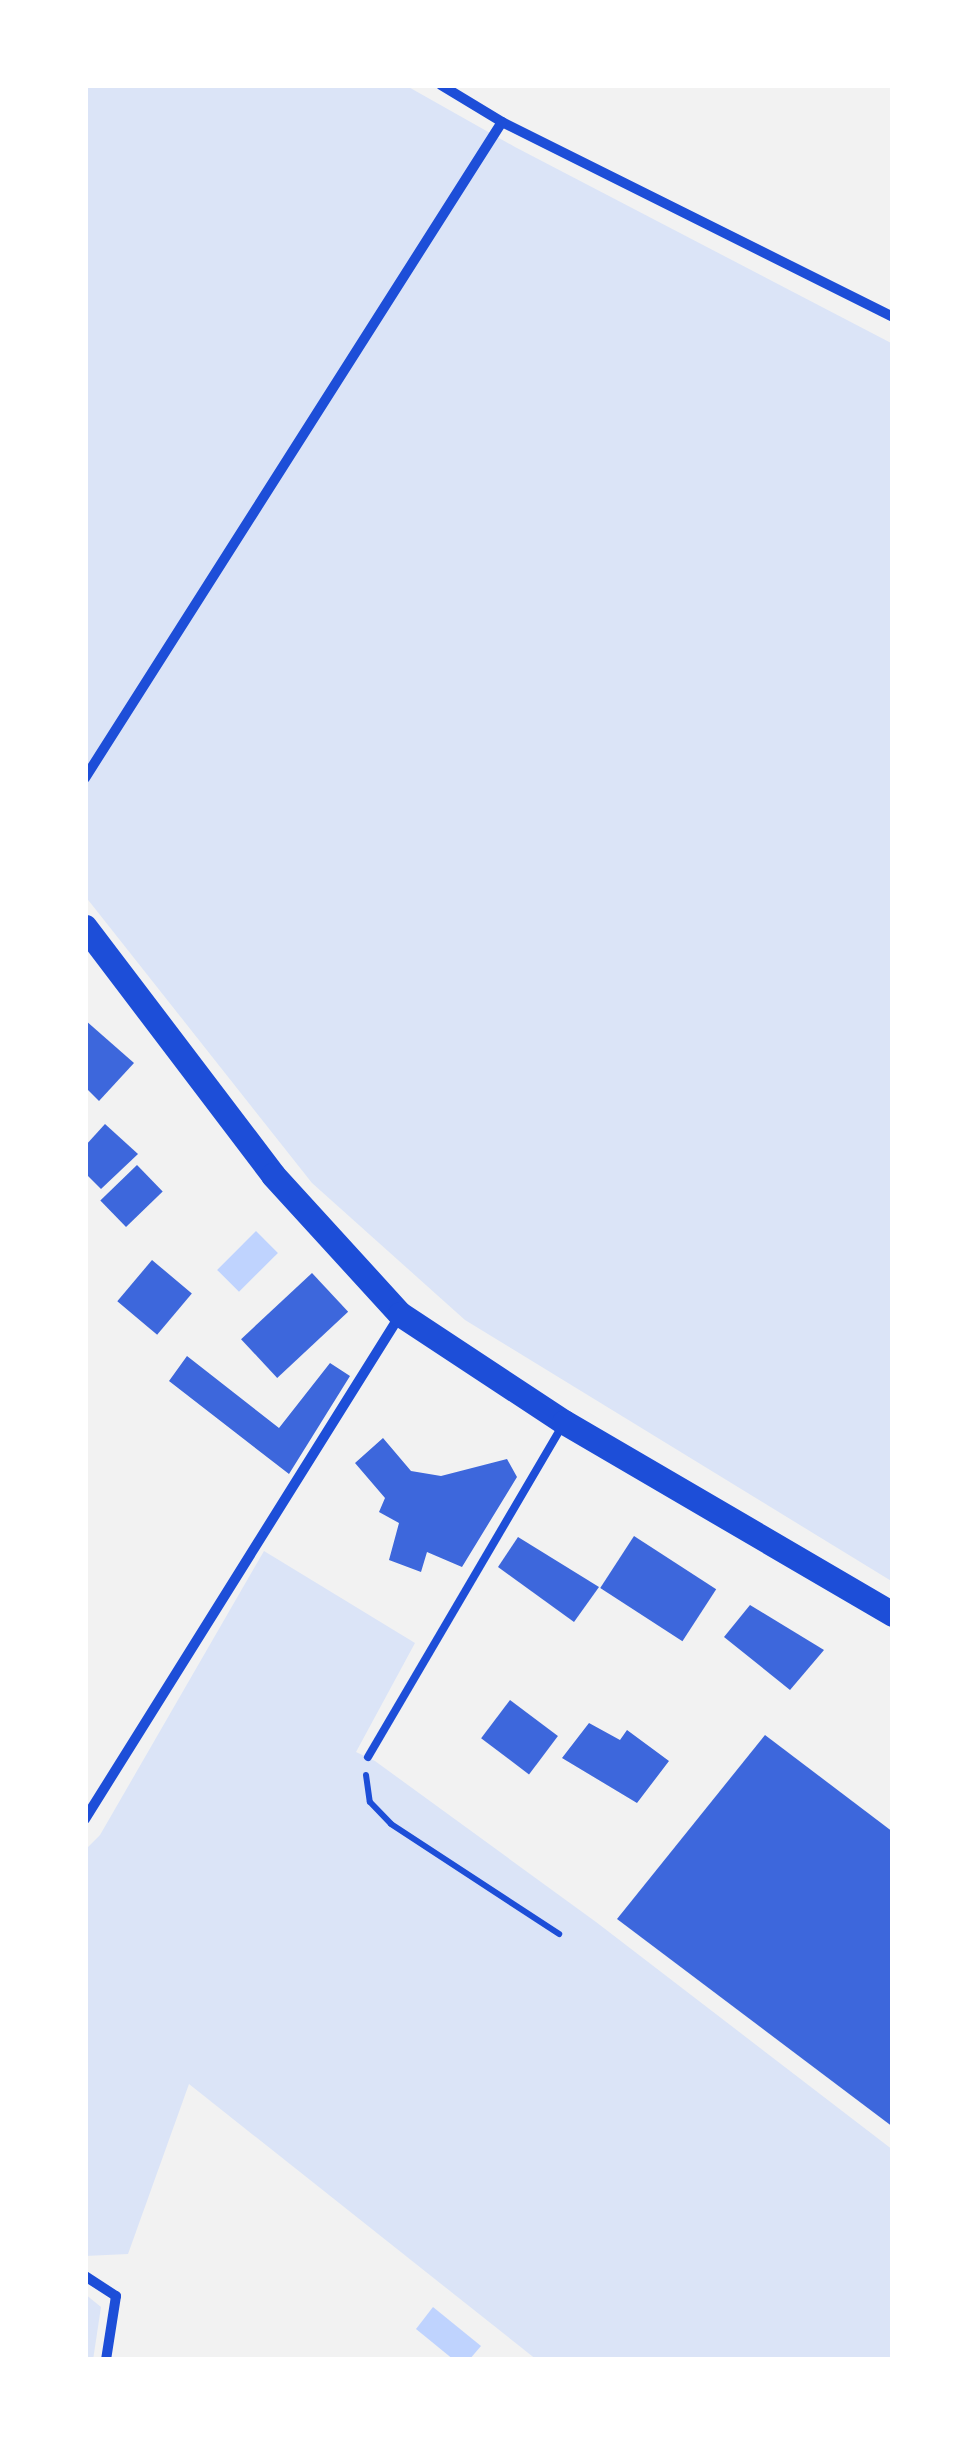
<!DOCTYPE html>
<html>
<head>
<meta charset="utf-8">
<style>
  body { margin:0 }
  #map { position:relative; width:978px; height:2445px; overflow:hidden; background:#f2f2f2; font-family:"Alegreya Sans",sans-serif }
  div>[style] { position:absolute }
  .green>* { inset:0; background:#dbe4f7 }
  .water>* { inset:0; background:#bfd3fe; transform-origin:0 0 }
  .building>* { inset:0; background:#3d67dc; transform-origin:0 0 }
  .path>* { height:6px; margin:-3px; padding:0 3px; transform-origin:3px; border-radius:3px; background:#1d4ed8 }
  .service>* { height:8px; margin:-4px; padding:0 4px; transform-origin:4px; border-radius:4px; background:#1d4ed8 }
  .minor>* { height:10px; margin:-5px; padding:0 5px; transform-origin:5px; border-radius:5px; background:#1d4ed8 }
  .primary>* { height:25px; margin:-12.5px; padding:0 12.5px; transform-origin:12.5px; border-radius:12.5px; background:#1d4ed8 }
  span { translate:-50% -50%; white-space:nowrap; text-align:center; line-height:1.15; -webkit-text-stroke:8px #fff; paint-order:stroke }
  .frame { position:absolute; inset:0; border:88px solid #fff; pointer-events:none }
</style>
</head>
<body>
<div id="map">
  <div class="green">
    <div style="clip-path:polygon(85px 85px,405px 85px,515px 147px,893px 344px,893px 1582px,465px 1320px,312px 1183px,85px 896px)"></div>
    <div style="clip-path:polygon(264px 1551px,415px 1643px,356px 1752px,375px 1761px,596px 1922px,893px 2150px,893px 2360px,537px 2360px,189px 2084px,128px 2254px,85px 2256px,85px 1850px,100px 1835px)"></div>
    <div style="clip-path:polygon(85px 2294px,101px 2307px,93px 2360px,85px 2360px)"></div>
  </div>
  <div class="water">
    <div style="left:256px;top:1231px;width:31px;height:55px;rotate:45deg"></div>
    <div style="clip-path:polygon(433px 2307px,481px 2346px,469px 2360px,454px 2360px,416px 2329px)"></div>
  </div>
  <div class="building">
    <div style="clip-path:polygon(85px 1020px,134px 1063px,99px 1101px,85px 1087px)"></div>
    <div style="clip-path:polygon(105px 1124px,138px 1154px,101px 1189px,85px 1173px,85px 1146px)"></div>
    <div style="left:137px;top:1165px;width:37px;height:51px;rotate:46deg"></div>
    <div style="left:152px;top:1260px;width:52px;height:54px;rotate:40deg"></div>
    <div style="left:312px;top:1273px;width:53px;height:97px;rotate:47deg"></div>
    <div style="clip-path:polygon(187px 1356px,279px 1428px,330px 1363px,350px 1376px,289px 1474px,169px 1381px)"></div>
    <div style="clip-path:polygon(383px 1438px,411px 1471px,441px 1476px,507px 1459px,517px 1477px,462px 1567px,427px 1552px,421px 1572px,389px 1560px,399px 1523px,379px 1512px,385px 1498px,355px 1463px)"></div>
    <div style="left:634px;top:1536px;width:98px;height:62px;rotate:33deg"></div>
    <div style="clip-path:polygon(518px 1537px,599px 1587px,574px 1622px,498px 1567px)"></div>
    <div style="clip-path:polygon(750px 1605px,824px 1650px,790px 1690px,724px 1637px)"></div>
    <div style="left:510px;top:1700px;width:60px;height:48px;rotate:37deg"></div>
    <div style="clip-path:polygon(589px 1723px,620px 1740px,627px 1730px,669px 1761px,637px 1803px,562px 1758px)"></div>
    <div style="clip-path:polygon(765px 1735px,893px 1832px,893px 2127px,617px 1919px)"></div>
  </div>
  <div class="path">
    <div style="left:366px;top:1775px;width:27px;rotate:82deg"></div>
    <div style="left:370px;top:1802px;width:30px;rotate:46deg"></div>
    <div style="left:391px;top:1824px;width:201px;rotate:33.2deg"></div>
  </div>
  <div class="service">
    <div style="left:368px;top:1757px;width:386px;rotate:-59.6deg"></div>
  </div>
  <div class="minor">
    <div style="left:441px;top:85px;width:71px;rotate:31.2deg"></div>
    <div style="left:502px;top:122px;width:437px;rotate:26.5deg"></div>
    <div style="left:85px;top:778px;width:777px;rotate:-57.56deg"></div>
    <div style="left:85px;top:1819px;width:594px;rotate:-57.99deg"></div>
    <div style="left:85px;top:2276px;width:37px;rotate:33deg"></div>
    <div style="left:116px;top:2296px;width:65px;rotate:98.9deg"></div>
  </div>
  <div class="primary">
    <div style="left:85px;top:927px;width:311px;rotate:52.8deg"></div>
    <div style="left:273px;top:1175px;width:188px;rotate:47.6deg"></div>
    <div style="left:400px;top:1314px;width:196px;rotate:33.4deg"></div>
    <div style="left:564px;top:1422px;width:381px;rotate:30.3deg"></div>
  </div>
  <div class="frame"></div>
</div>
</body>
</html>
